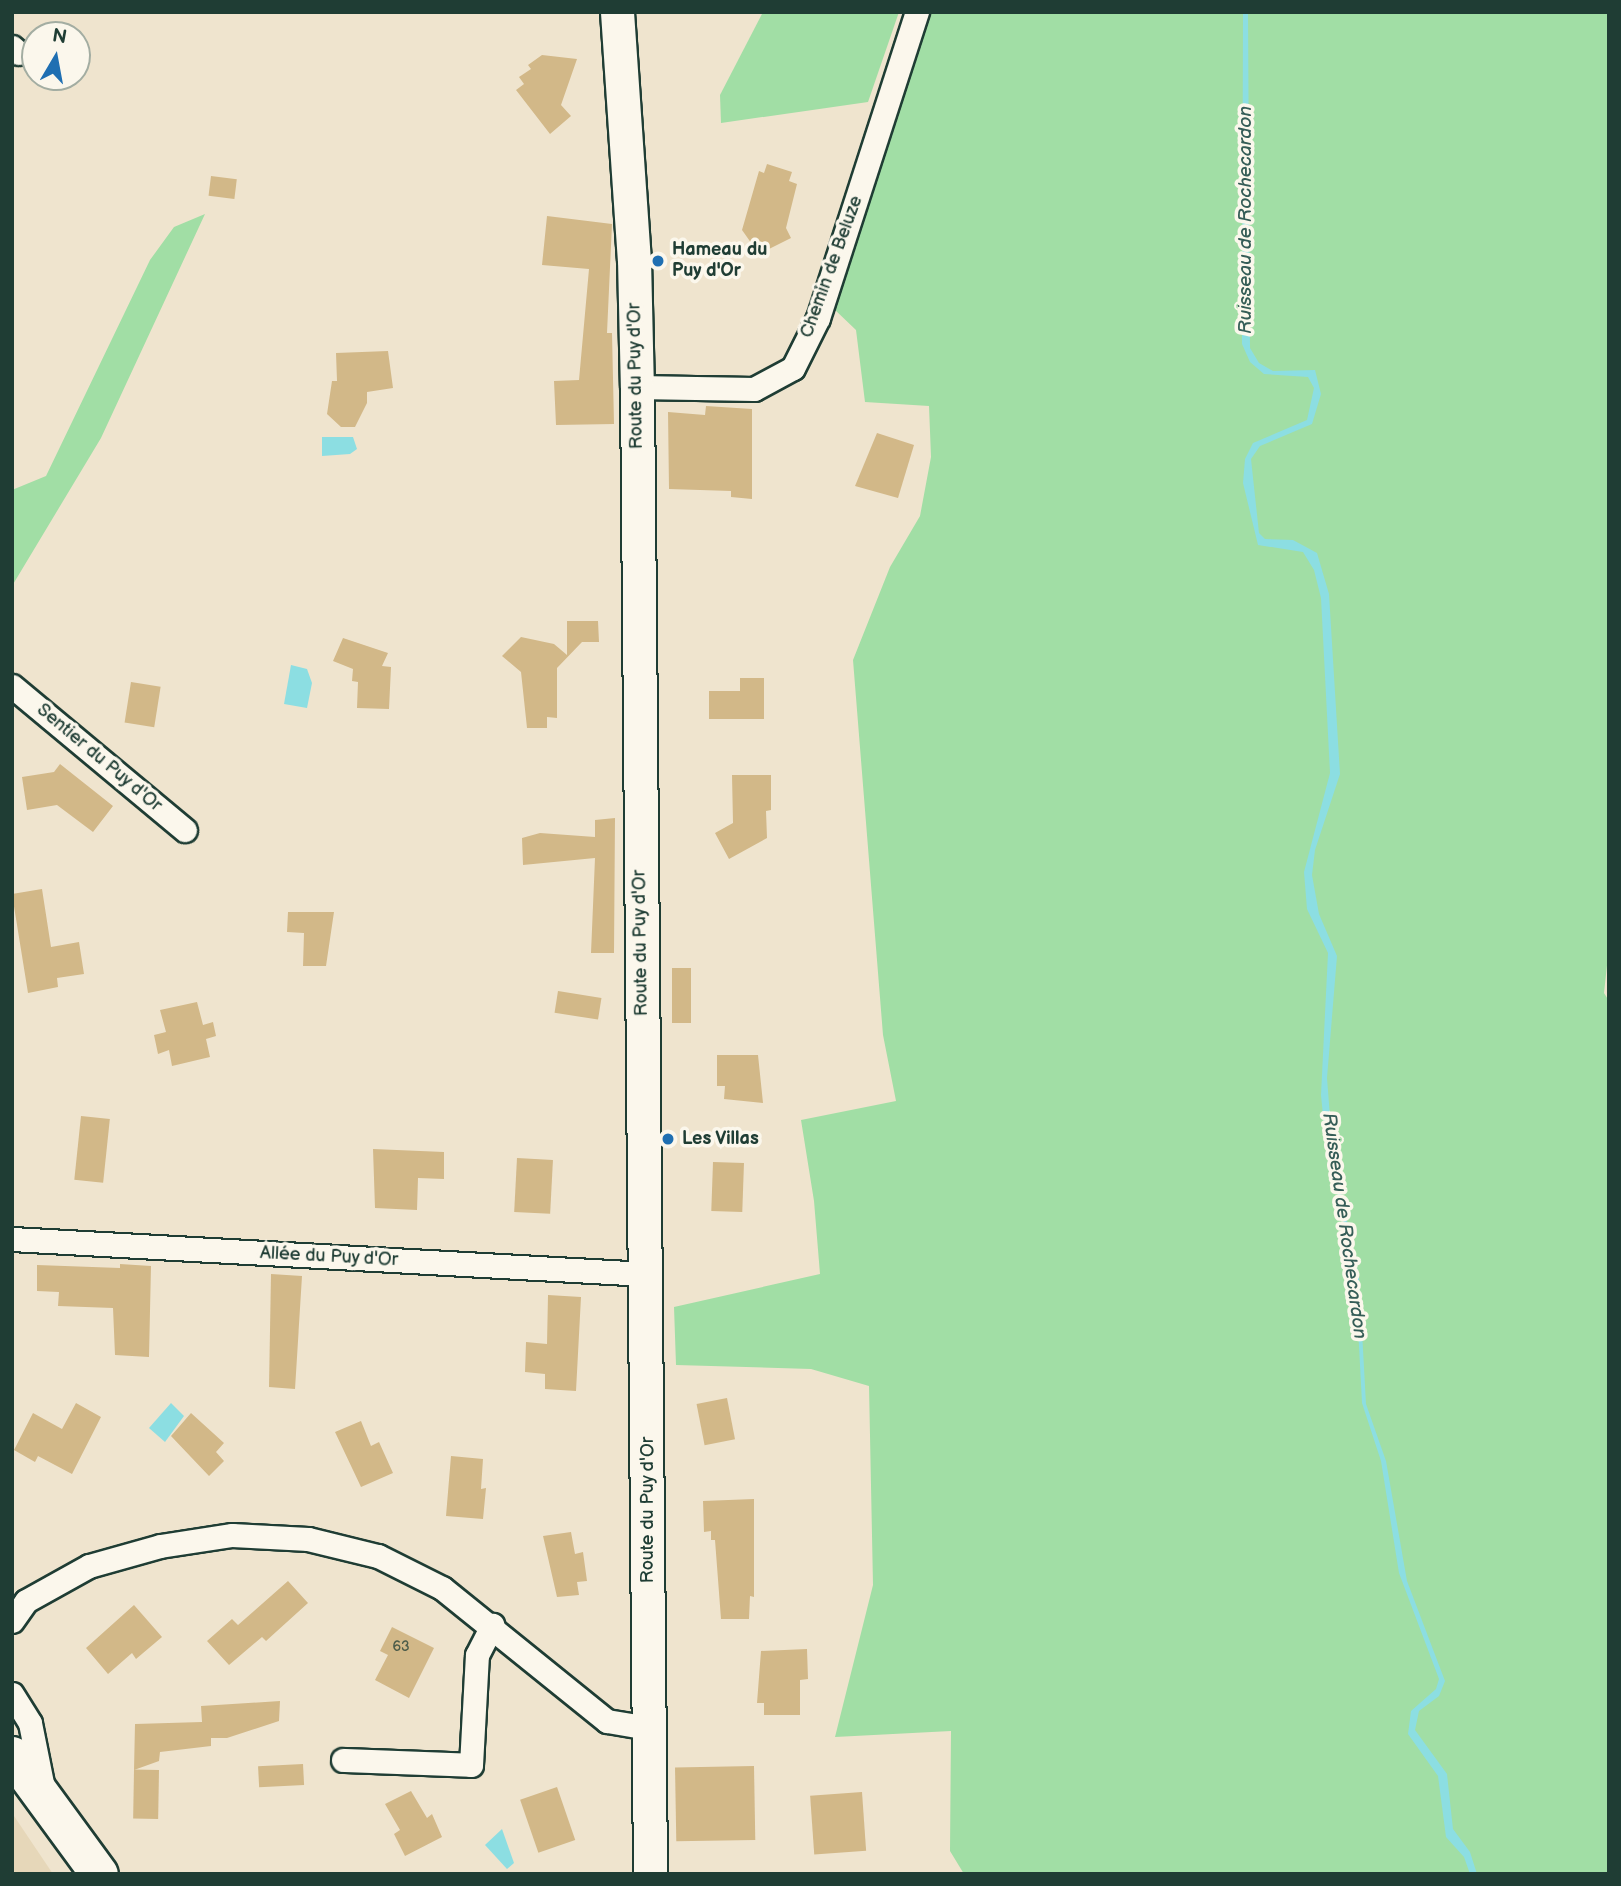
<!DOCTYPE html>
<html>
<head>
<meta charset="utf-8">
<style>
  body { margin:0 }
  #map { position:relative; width:1621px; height:1886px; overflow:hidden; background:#efe4ce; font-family:"Balsamiq Sans",sans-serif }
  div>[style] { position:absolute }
  .built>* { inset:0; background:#e6d7b9 }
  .green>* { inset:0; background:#a1dea5 }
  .water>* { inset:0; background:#8cdee2 }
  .building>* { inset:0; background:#d2b888; transform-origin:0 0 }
  .roads { filter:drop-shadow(2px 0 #1f3d34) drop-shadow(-2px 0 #1f3d34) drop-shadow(0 2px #1f3d34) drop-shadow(0 -2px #1f3d34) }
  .minor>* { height:23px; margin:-11.5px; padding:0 11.5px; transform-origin:11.5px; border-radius:11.5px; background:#fbf7ec }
  .secondary>* { height:33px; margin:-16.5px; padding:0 16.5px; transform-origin:16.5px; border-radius:16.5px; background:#fbf7ec }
  .primary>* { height:37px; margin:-18.5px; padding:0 18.5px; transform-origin:18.5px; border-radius:18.5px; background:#fbf7ec }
  .dots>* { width:19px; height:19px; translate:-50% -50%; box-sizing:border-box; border:4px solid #fbf7ec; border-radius:50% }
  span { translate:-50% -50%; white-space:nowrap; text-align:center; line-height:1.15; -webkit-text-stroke:7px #fbf7ec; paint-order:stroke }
  .number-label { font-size:14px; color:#4c5c49 }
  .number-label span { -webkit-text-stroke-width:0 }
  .poi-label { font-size:18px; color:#1f3d34; font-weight:700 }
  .left { translate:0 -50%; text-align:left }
  .street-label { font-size:18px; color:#1f3d34 }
  .water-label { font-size:19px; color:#355d57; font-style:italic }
  .frame { position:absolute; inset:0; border:14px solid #1f3d34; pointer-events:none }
  .north { position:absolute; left:21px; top:21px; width:70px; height:70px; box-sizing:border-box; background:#fbf7ec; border:2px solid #a3ada2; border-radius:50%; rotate:10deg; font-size:19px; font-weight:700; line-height:28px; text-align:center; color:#1f3d34 }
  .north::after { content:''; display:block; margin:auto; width:24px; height:32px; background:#1f6fb2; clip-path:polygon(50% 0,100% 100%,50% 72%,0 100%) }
</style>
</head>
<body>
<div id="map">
  <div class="built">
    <div style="clip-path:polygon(12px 1813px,53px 1874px,12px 1874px)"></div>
  </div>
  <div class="green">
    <div style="clip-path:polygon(763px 12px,899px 12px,868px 102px,721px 123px,720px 95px)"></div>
    <div style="clip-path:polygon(930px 12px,1609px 12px,1609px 947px,1604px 993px,1609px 1001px,1609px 1874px,964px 1874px,950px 1851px,951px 1731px,835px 1737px,873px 1585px,869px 1386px,811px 1369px,676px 1365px,674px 1307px,820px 1274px,814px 1201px,801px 1120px,896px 1101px,883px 1035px,853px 660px,890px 567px,920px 516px,931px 457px,929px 406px,865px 402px,856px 330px,834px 309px)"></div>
    <div style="clip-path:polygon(205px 214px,101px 438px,12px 586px,12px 490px,46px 476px,150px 260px,174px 227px)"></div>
  </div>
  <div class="water">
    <div style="clip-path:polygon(1243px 12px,1248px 12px,1250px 348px,1259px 363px,1273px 371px,1315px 370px,1321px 394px,1312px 424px,1260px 446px,1251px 459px,1259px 533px,1265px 539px,1293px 540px,1317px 553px,1329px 594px,1340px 774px,1315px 850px,1312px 875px,1319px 914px,1337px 956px,1327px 1078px,1333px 1155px,1359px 1277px,1366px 1404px,1386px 1461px,1407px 1581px,1445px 1681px,1439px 1696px,1419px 1711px,1415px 1730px,1447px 1774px,1453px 1829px,1470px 1852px,1477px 1874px,1470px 1874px,1464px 1857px,1446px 1837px,1438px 1776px,1408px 1734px,1411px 1711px,1436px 1689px,1439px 1679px,1399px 1573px,1381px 1461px,1362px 1403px,1357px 1308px,1339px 1198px,1327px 1156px,1321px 1095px,1328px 953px,1307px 909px,1304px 872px,1330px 773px,1321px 598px,1314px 570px,1303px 552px,1258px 545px,1243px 483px,1245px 459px,1253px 443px,1307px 420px,1314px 388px,1308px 377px,1264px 374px,1250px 362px,1242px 344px)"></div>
    <div style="clip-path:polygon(322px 437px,353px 437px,357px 449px,350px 454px,322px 456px)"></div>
    <div style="clip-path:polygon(291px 665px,307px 669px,312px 683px,307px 708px,284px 704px)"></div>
    <div style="clip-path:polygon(171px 1403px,184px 1416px,165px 1442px,149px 1428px)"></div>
    <div style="clip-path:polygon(502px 1829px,514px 1863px,507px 1869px,485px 1845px)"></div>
  </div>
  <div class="building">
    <div style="clip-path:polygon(542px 55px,577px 59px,561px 105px,571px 116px,550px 134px,516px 90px,524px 84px,519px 77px,531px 69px,528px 65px)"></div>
    <div style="clip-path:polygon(767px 164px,792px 172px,789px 181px,797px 184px,786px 228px,791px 238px,759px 254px,742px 230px,759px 171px,764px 173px)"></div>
    <div style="left:211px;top:176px;width:26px;height:20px;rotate:7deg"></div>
    <div style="clip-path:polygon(547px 216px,612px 224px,607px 333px,612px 333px,614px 424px,556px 425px,554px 381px,579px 380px,589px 269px,542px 265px)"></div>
    <div style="clip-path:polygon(388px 351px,393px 388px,367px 392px,367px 403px,355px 427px,341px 427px,327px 414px,332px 381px,337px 381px,336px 353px)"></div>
    <div style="clip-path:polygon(706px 406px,752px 409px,752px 499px,731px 497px,731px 491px,669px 489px,668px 412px,705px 415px)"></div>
    <div style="clip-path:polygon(877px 433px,914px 445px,898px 498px,855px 486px)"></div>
    <div style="clip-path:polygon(567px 621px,598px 621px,599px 642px,582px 642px,557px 668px,557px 718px,547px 717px,547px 728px,527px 728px,521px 672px,502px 656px,521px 637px,554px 644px,567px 655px)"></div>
    <div style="clip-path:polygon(343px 638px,388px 653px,382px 666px,391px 667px,389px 709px,357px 708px,358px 682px,352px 681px,353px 669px,333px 661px)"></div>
    <div style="clip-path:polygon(740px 678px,764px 678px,764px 719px,709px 719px,709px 691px,740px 691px)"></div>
    <div style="left:131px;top:682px;width:30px;height:41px;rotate:9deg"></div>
    <div style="clip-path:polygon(60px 764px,113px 806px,93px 832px,57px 805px,27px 810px,22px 777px,54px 772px)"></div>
    <div style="clip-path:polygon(732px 775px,771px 775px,771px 810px,766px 811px,767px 838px,729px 859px,715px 833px,733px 823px)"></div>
    <div style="clip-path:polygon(615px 818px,614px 953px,591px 953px,595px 858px,523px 865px,522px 838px,540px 833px,595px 837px,595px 820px)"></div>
    <div style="clip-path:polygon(42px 889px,51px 947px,79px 942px,84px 974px,57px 978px,58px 987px,28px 993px,12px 894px)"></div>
    <div style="clip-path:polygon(288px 912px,334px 912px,326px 966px,303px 966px,304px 933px,287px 932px)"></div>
    <div style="left:691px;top:968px;width:55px;height:19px;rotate:90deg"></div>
    <div style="left:558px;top:991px;width:44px;height:22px;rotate:9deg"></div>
    <div style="clip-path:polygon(197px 1002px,203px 1025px,213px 1022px,216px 1036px,206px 1039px,210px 1057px,172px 1066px,169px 1050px,158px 1054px,154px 1035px,166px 1032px,160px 1010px)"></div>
    <div style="clip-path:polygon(717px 1055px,758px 1055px,763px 1103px,724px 1099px,725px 1086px,717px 1086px)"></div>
    <div style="left:81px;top:1116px;width:29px;height:64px;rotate:6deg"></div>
    <div style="clip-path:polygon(373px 1149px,444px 1152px,444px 1179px,418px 1178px,417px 1210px,375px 1208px)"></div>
    <div style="left:517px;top:1158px;width:36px;height:54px;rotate:3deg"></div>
    <div style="left:713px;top:1162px;width:31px;height:49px;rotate:2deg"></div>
    <div style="clip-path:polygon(120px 1264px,151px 1266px,149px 1357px,115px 1355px,113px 1308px,58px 1306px,59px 1292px,37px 1291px,37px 1265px,120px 1268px)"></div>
    <div style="clip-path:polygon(271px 1274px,302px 1276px,295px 1389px,269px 1387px)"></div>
    <div style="clip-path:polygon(548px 1295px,581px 1297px,576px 1391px,545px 1389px,545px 1374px,525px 1372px,526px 1342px,547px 1344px)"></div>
    <div style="left:727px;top:1398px;width:42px;height:31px;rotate:79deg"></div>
    <div style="clip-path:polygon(76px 1403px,101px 1417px,72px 1474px,38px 1456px,35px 1462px,14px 1450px,33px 1413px,62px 1429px)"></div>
    <div style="clip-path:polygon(191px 1413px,224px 1443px,216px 1452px,224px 1461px,209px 1476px,171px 1436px)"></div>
    <div style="clip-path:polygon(361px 1421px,371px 1446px,379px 1442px,393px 1473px,361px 1487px,335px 1432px)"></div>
    <div style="clip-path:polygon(451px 1456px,483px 1459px,481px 1489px,486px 1488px,483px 1519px,446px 1516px)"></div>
    <div style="clip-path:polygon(754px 1499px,754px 1597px,750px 1596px,749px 1619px,721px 1619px,715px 1540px,711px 1540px,711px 1531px,704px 1532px,703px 1501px)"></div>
    <div style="clip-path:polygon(571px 1532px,575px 1554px,583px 1552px,587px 1581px,577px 1582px,579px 1595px,557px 1597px,543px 1536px)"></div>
    <div style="clip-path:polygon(288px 1581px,308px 1603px,266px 1641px,262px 1637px,229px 1665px,207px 1641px,232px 1619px,238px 1625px)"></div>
    <div style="clip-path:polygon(134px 1605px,162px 1637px,136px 1659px,132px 1653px,108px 1674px,86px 1648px)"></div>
    <div style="clip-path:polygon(392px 1627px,434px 1648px,409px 1698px,375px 1680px,388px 1655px,380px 1651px)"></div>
    <div style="clip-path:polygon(807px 1649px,808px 1679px,800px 1680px,800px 1715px,764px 1715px,764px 1703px,757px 1703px,761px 1651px)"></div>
    <div style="clip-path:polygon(280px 1701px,279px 1721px,227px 1738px,211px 1738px,211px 1746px,160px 1752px,159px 1761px,134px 1770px,135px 1724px,202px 1722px,201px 1706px)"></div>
    <div style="left:303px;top:1764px;width:21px;height:45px;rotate:87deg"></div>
    <div style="left:754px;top:1766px;width:74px;height:79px;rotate:89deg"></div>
    <div style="left:159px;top:1770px;width:49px;height:25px;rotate:91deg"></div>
    <div style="left:557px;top:1787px;width:56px;height:39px;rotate:71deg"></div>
    <div style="clip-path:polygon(411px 1791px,427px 1818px,432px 1814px,442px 1837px,405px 1856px,394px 1834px,400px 1830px,385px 1804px)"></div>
    <div style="left:862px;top:1792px;width:59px;height:52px;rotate:86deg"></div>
  </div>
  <div class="roads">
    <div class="minor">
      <div style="left:12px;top:47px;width:9px;rotate:41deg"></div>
      <div style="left:637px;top:387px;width:117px;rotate:1deg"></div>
      <div style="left:754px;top:389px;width:44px;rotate:-28.3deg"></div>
      <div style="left:793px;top:368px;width:56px;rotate:-63.4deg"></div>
      <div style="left:818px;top:318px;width:322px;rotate:-72.1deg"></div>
      <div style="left:12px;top:686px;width:225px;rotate:39.8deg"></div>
      <div style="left:12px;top:1239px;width:635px;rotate:3.16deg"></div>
      <div style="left:12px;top:1621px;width:24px;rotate:-55deg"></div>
      <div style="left:26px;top:1601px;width:72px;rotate:-29.1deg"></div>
      <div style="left:89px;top:1566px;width:74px;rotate:-15.7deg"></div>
      <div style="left:160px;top:1546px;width:73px;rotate:-8.7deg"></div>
      <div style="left:232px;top:1535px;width:76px;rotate:3deg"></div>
      <div style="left:308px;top:1539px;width:72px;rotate:13.7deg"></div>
      <div style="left:378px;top:1556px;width:72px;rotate:26.6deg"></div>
      <div style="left:442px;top:1588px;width:212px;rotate:38.9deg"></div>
      <div style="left:607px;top:1721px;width:43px;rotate:9.5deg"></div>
      <div style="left:12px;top:1694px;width:34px;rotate:58deg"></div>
      <div style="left:30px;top:1723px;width:66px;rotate:78.7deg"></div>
      <div style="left:343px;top:1760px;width:128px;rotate:2.2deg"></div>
      <div style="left:471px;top:1765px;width:110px;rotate:-86.9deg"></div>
      <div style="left:477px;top:1655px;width:34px;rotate:-63deg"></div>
    </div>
    <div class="secondary">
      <div style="left:617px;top:12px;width:248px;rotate:86.1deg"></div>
      <div style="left:634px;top:259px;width:128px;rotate:88.7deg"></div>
      <div style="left:637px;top:387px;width:1487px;rotate:89.5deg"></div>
    </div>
    <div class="primary">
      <div style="left:12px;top:1755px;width:147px;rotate:53.8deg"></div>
    </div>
  </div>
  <div class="dots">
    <div style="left:658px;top:261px;background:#1f6fb2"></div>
    <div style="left:668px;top:1139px;background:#1f6fb2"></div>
  </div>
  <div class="number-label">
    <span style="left:401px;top:1647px">63</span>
  </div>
  <div class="poi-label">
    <span class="left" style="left:672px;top:261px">Hameau du<br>Puy d'Or</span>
    <span class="left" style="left:682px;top:1139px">Les Villas</span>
  </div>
  <div class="street-label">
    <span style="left:832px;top:267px;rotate:-70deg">Chemin de Beluze</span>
    <span style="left:636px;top:376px;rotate:-91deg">Route du Puy d'Or</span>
    <span style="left:99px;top:758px;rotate:40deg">Sentier du Puy d'Or</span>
    <span style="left:641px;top:943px;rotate:-91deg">Route du Puy d'Or</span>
    <span style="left:329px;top:1257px;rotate:3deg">Allée du Puy d'Or</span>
    <span style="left:648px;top:1510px;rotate:-90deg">Route du Puy d'Or</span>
  </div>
  <div class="water-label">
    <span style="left:1246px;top:220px;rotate:-90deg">Ruisseau de Rochecardon</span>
    <span style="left:1344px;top:1226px;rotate:82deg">Ruisseau de Rochecardon</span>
  </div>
  <div class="frame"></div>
  <div class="north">N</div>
</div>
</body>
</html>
